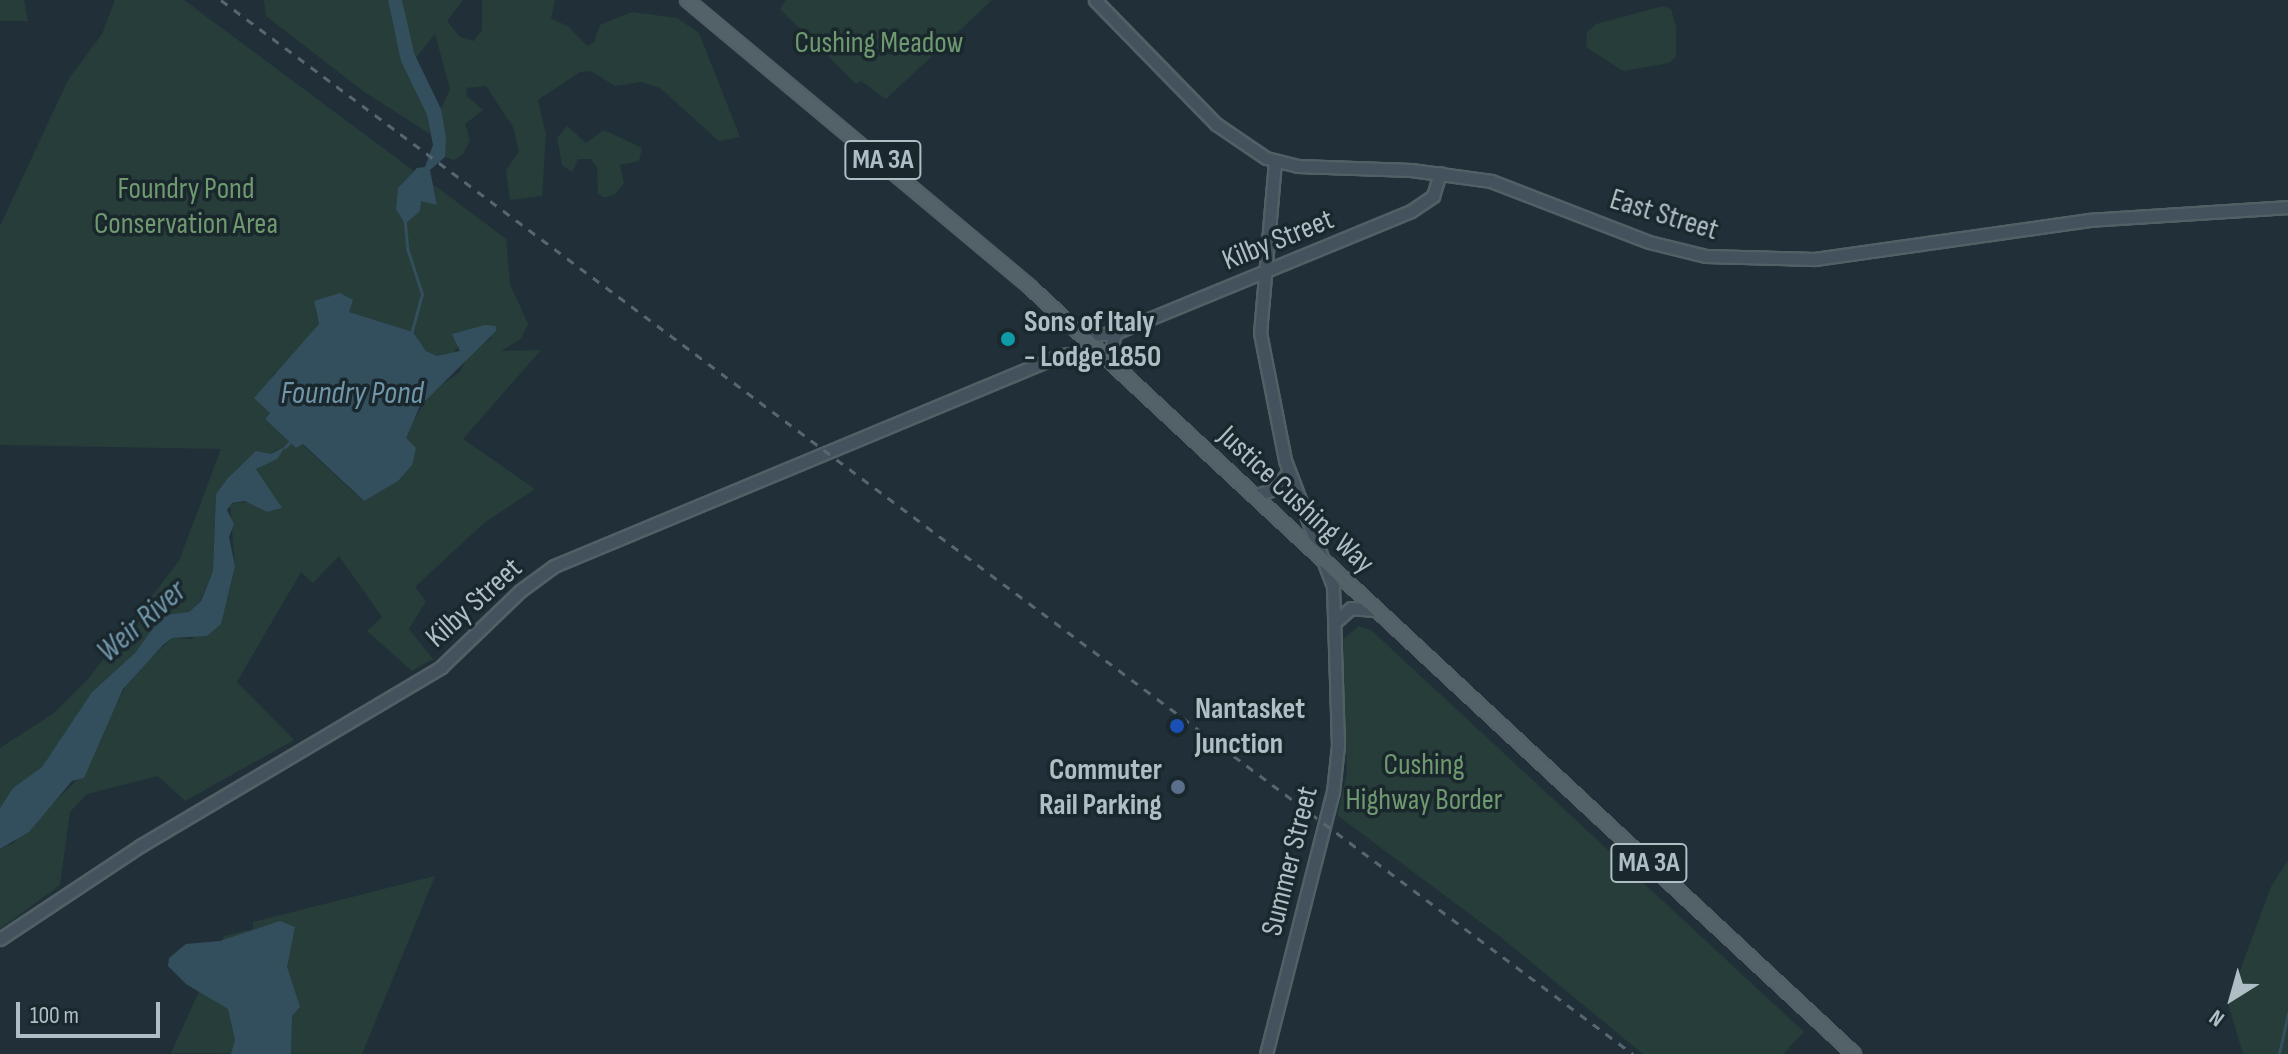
<!DOCTYPE html>
<html>
<head>
<meta charset="utf-8">
<style>
  body { margin:0 }
  #map { position:relative; width:2288px; height:1054px; overflow:hidden; background:#213038; font-family:"Sofia Sans Condensed",sans-serif }
  div>[style] { position:absolute }
  .green>* { inset:0; background:#263d39 }
  .water>* { inset:0; background:#334f5d }
  .stream>* { height:3px; margin:-1.5px; padding:0 1.5px; transform-origin:1.5px; border-radius:1.5px; background:#334f5d }
  .roads { filter:drop-shadow(2px 0 #526066) drop-shadow(-2px 0 #526066) drop-shadow(0 2px #526066) drop-shadow(0 -2px #526066) }
  .secondary>* { height:11px; margin:-5.5px; padding:0 5.5px; transform-origin:5.5px; border-radius:5.5px; background:#43525c }
  .primary>* { height:12px; margin:-6px; padding:0 6px; transform-origin:6px; border-radius:6px; background:#536169 }
  .rail>* { height:3px; margin-top:-1.5px; transform-origin:0; background:repeating-linear-gradient(90deg,#576770 0 8px,transparent 0 16px) }
  .dots>* { width:22px; height:22px; translate:-50% -50%; box-sizing:border-box; border:4px solid #1a272d; border-radius:50% }
  span { translate:-50% -50%; white-space:nowrap; text-align:center; line-height:1.15; -webkit-text-stroke:7px #1a272d; paint-order:stroke }
  .shield-label span { padding:2px 6px; background:#1a272d; border:2px solid; border-radius:6px; -webkit-text-stroke-width:0 }
  .shield-label { font-size:28px; color:#afbdc5; font-weight:700 }
  .park-label { font-size:30px; color:#6f9a6f }
  .street-label { font-size:30px; color:#afbdc5 }
  .poi-label { font-size:30px; color:#afbdc5; font-weight:700 }
  .left { translate:0 -50%; text-align:left }
  .right { translate:-100% -50%; text-align:right }
  .water-label { font-size:32px; color:#7096a9; font-style:italic }
  .north { position:absolute; left:2192px; top:958px; width:80px; height:80px; -webkit-text-stroke:6px #1a272d; paint-order:stroke; rotate:217deg; font-size:22px; font-weight:700; line-height:32px; text-align:center; color:#afbdc5 }
  .north::after { content:''; display:block; margin:auto; width:28px; height:36px; background:#afbdc5; clip-path:polygon(50% 0,100% 100%,50% 72%,0 100%) }
  .scale { position:absolute; left:16px; top:1002px; width:144px; height:36px; box-sizing:border-box; border:4px solid #afbdc5; border-top:0; padding-left:10px; font-size:24px; line-height:28px; white-space:nowrap; color:#afbdc5; -webkit-text-stroke:6px #1a272d; paint-order:stroke }
</style>
</head>
<body>
<div id="map">
  <div class="green">
    <div style="clip-path:polygon(0 0,24px 0,28px 21px,0 21px)"></div>
    <div style="clip-path:polygon(evenodd,115px 0,184px 0,414px 171px,398px 188px,437px 205px,434px 185px,506px 239px,510px 284px,528px 324px,521px 339px,501px 351px,541px 350px,463px 439px,535px 489px,484px 523px,415px 587px,426px 601px,409px 629px,433px 659px,412px 671px,367px 631px,382px 617px,339px 556px,313px 583px,301px 572px,237px 682px,294px 740px,185px 801px,158px 776px,87px 794px,70px 812px,60px 885px,0 929px,0 849px,12px 844px,78px 779px,130px 678px,172px 638px,192px 639px,224px 611px,235px 566px,230px 504px,254px 501px,267px 512px,281px 508px,256px 468px,280px 447px,216px 494px,213px 571px,200px 601px,189px 612px,156px 624px,135px 653px,92px 692px,42px 767px,13px 788px,0 808px,0 748px,54px 713px,88px 679px,179px 561px,221px 449px,0 445px,0 226px,68px 80px,102px 34px,115px 0,332px 299px,349px 312px,413px 332px,426px 351px,437px 356px,452px 356px,459px 345px,493px 337px,471px 351px,459px 373px,432px 391px,363px 501px,302px 444px,296px 448px,265px 419px,270px 413px,273px 374px,289px 364px,319px 324px,315px 309px,332px 299px)"></div>
    <div style="clip-path:polygon(264px 0,463px 0,447px 21px,460px 37px,474px 41px,482px 30px,482px 0,555px 0,551px 19px,568px 26px,587px 46px,594px 42px,600px 25px,632px 12px,677px 18px,699px 33px,740px 137px,719px 141px,660px 88px,641px 82px,615px 86px,591px 71px,580px 72px,538px 100px,546px 135px,542px 196px,510px 200px,506px 170px,519px 151px,513px 127px,486px 86px,466px 88px,467px 96px,483px 110px,465px 124px,470px 140px,463px 154px,454px 160px,445px 157px,441px 109px,450px 89px,435px 34px,406px 70px,427px 115px,430px 134px,363px 91px,266px 16px)"></div>
    <div style="clip-path:polygon(786px 0,992px 0,886px 99px,861px 81px,856px 84px,780px 9px)"></div>
    <div style="clip-path:polygon(1663px 6px,1671px 9px,1676px 27px,1676px 57px,1669px 63px,1623px 71px,1586px 47px,1587px 32px,1596px 24px)"></div>
    <div style="clip-path:polygon(567px 126px,586px 143px,604px 130px,642px 148px,639px 161px,620px 165px,624px 183px,615px 194px,604px 198px,598px 194px,597px 168px,591px 159px,578px 159px,572px 172px,562px 165px,557px 138px)"></div>
    <div style="clip-path:polygon(1359px 626px,1371px 630px,1804px 1032px,1783px 1054px,1643px 1054px,1503px 939px,1337px 815px,1347px 774px,1342px 640px)"></div>
    <div style="clip-path:polygon(2288px 860px,2288px 1054px,2243px 1054px,2228px 1003px,2271px 887px)"></div>
    <div style="clip-path:polygon(435px 876px,362px 1054px,171px 1053px,224px 936px,253px 929px,253px 922px)"></div>
  </div>
  <div class="water">
    <div style="clip-path:polygon(388px 0,402px 0,414px 53px,441px 109px,446px 137px,445px 157px,430px 170px,437px 205px,421px 201px,420px 211px,405px 224px,396px 209px,398px 188px,417px 168px,425px 167px,433px 145px,427px 115px,401px 61px)"></div>
    <div style="clip-path:polygon(340px 293px,353px 300px,349px 312px,413px 332px,426px 351px,437px 356px,460px 351px,452px 334px,485px 325px,496px 326px,496px 331px,420px 406px,406px 438px,416px 448px,412px 465px,398px 481px,364px 501px,303px 444px,296px 448px,265px 419px,270px 413px,254px 398px,319px 324px,314px 301px)"></div>
    <div style="clip-path:polygon(285px 447px,277px 459px,256px 469px,282px 508px,267px 512px,245px 501px,232px 503px,227px 510px,234px 524px,229px 537px,235px 566px,221px 624px,207px 636px,172px 638px,163px 645px,123px 689px,84px 778px,72px 781px,29px 832px,0 849px,0 808px,13px 788px,42px 767px,92px 692px,135px 653px,156px 624px,166px 615px,189px 612px,201px 601px,213px 571px,216px 494px,228px 478px,256px 451px,271px 454px)"></div>
    <div style="clip-path:polygon(280px 921px,295px 927px,287px 967px,300px 1007px,292px 1016px,291px 1054px,231px 1054px,235px 1040px,228px 1009px,186px 984px,168px 966px,169px 958px,186px 944px,220px 941px)"></div>
  </div>
  <div class="stream">
    <div style="left:405px;top:223px;width:25px;rotate:85deg"></div>
    <div style="left:407px;top:248px;width:48px;rotate:71.9deg"></div>
    <div style="left:422px;top:294px;width:41px;rotate:105.4deg"></div>
    <div style="left:285px;top:447px;width:10px;rotate:-45deg"></div>
    <div style="left:2279px;top:1054px;width:42px;rotate:-77.6deg"></div>
  </div>
  <div class="roads">
    <div class="secondary">
      <div style="left:1095px;top:0;width:173px;rotate:45.7deg"></div>
      <div style="left:1216px;top:124px;width:60px;rotate:34.2deg"></div>
      <div style="left:1266px;top:158px;width:33px;rotate:14deg"></div>
      <div style="left:1298px;top:166px;width:113px;rotate:2deg"></div>
      <div style="left:1411px;top:170px;width:81px;rotate:7.8deg"></div>
      <div style="left:1491px;top:181px;width:169px;rotate:21.1deg"></div>
      <div style="left:1649px;top:242px;width:59px;rotate:13.8deg"></div>
      <div style="left:1706px;top:256px;width:109px;rotate:1.6deg"></div>
      <div style="left:1815px;top:259px;width:277px;rotate:-8.1deg"></div>
      <div style="left:2089px;top:220px;width:199px;rotate:-3.7deg"></div>
      <div style="left:1082px;top:335px;width:33px;rotate:-3deg"></div>
      <div style="left:1115px;top:333px;width:320px;rotate:-22.4deg"></div>
      <div style="left:1411px;top:211px;width:27px;rotate:-34deg"></div>
      <div style="left:1433px;top:196px;width:24px;rotate:-73deg"></div>
      <div style="left:1108px;top:360px;width:28px;rotate:-75deg"></div>
      <div style="left:1254px;top:496px;width:21px;rotate:-19deg"></div>
      <div style="left:1274px;top:489px;width:23px;rotate:-49deg"></div>
      <div style="left:1335px;top:622px;width:21px;rotate:-41deg"></div>
      <div style="left:1351px;top:608px;width:25px;rotate:5deg"></div>
      <div style="left:0;top:939px;width:168px;rotate:-33.6deg"></div>
      <div style="left:140px;top:846px;width:350px;rotate:-30.7deg"></div>
      <div style="left:441px;top:667px;width:110px;rotate:-43.9deg"></div>
      <div style="left:520px;top:591px;width:42px;rotate:-36.3deg"></div>
      <div style="left:554px;top:566px;width:549px;rotate:-22.6deg"></div>
      <div style="left:1061px;top:355px;width:39px;rotate:-4deg"></div>
      <div style="left:1266px;top:1054px;width:270px;rotate:-75.7deg"></div>
      <div style="left:1333px;top:792px;width:47px;rotate:-83.9deg"></div>
      <div style="left:1338px;top:745px;width:159px;rotate:-91.8deg"></div>
      <div style="left:1333px;top:586px;width:135px;rotate:-110.9deg"></div>
      <div style="left:1285px;top:460px;width:129px;rotate:-101.1deg"></div>
      <div style="left:1260px;top:333px;width:173px;rotate:-85deg"></div>
    </div>
    <div class="primary">
      <div style="left:687px;top:0;width:447px;rotate:39.9deg"></div>
      <div style="left:1030px;top:287px;width:1126px;rotate:42.95deg"></div>
    </div>
  </div>
  <div class="rail">
    <div style="left:221px;top:0;width:1762px;rotate:36.74deg"></div>
  </div>
  <div class="dots">
    <div style="left:1008px;top:339px;background:#0f9aa8"></div>
    <div style="left:1177px;top:726px;background:#1a4fb4"></div>
    <div style="left:1178px;top:787px;background:#5c6f8a"></div>
  </div>
  <div class="shield-label">
    <span style="left:883px;top:160px">MA 3A</span>
    <span style="left:1649px;top:863px">MA 3A</span>
  </div>
  <div class="park-label">
    <span style="left:879px;top:43px">Cushing Meadow</span>
    <span style="left:186px;top:206px">Foundry Pond<br>Conservation Area</span>
    <span style="left:1424px;top:782px">Cushing<br>Highway Border</span>
  </div>
  <div class="street-label">
    <span style="left:1664px;top:215px;rotate:17deg">East Street</span>
    <span style="left:1278px;top:240px;rotate:-22deg">Kilby Street</span>
    <span style="left:1296px;top:500px;rotate:43deg">Justice Cushing Way</span>
    <span style="left:474px;top:603px;rotate:-42deg">Kilby Street</span>
    <span style="left:1290px;top:861px;rotate:-76deg">Summer Street</span>
  </div>
  <div class="poi-label">
    <span class="left" style="left:1024px;top:339px">Sons of Italy<br>- Lodge 1850</span>
    <span class="left" style="left:1195px;top:726px">Nantasket<br>Junction</span>
    <span class="right" style="left:1162px;top:787px">Commuter<br>Rail Parking</span>
  </div>
  <div class="water-label">
    <span style="left:352px;top:394px">Foundry Pond</span>
    <span style="left:142px;top:622px;rotate:-41deg">Weir River</span>
  </div>
  <div class="north">N</div>
  <div class="scale">100 m</div>
</div>
</body>
</html>
